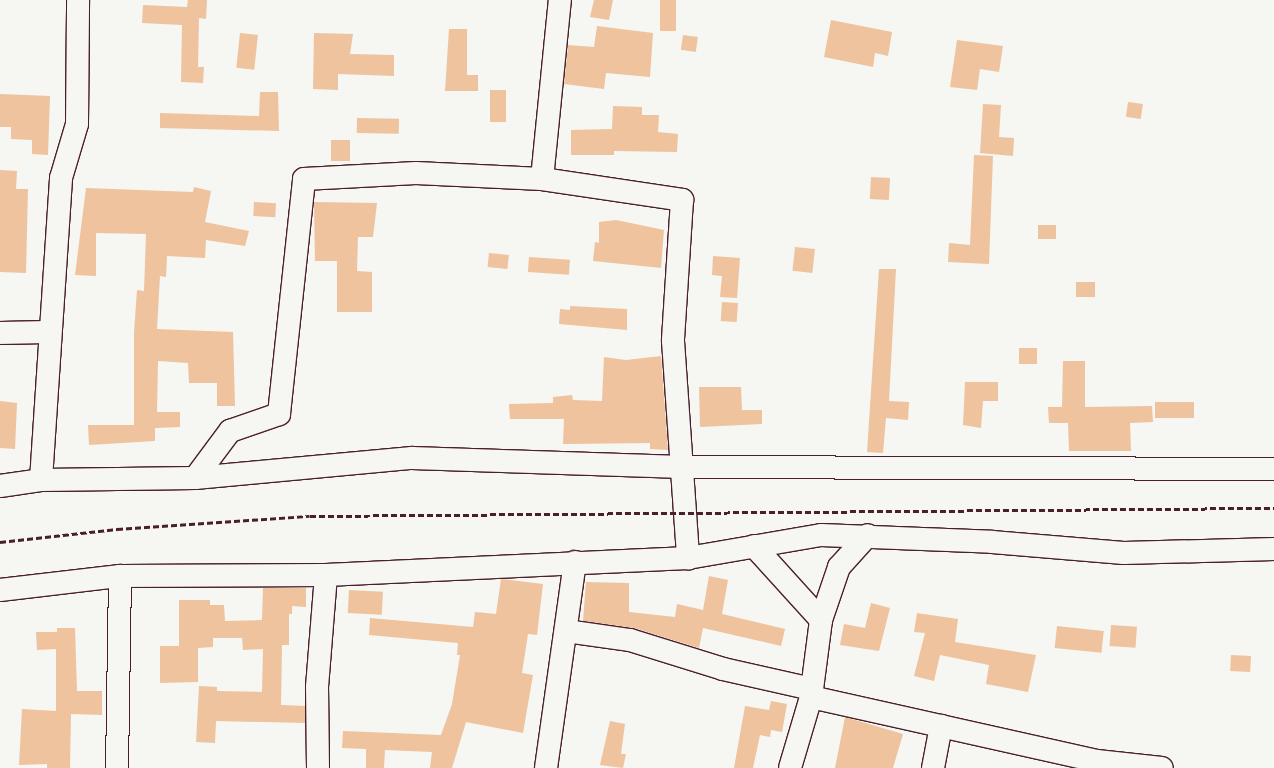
<!DOCTYPE html>
<html>
<head>
<meta charset="utf-8">
<style>
  body { margin:0 }
  #map { position:relative; width:1274px; height:768px; overflow:hidden; background:#f6f6f2; font-family:Delius,sans-serif }
  div>[style] { position:absolute }
  .building>* { inset:0; background:#eec39e; transform-origin:0 0 }
  .roads { filter:drop-shadow(1px 0 #4a1f2b) drop-shadow(-1px 0 #4a1f2b) drop-shadow(0 1px #4a1f2b) drop-shadow(0 -1px #4a1f2b) }
  .street>* { height:22px; margin:-11px; padding:0 11px; transform-origin:11px; border-radius:11px; background:#f6f6f2 }
  .rail>* { height:3px; margin-top:-1.5px; transform-origin:0; background:repeating-linear-gradient(90deg,#4a1f2b 0 6px,transparent 0 9px) }
  span { translate:-50% -50%; white-space:nowrap; text-align:center; line-height:1.15; -webkit-text-stroke:3px #f6f6f2; paint-order:stroke }
</style>
</head>
<body>
<div id="map">
  <div class="building">
    <div style="clip-path:polygon(188px 0,207px 0,206px 19px,199px 18px,198px 67px,204px 67px,203px 83px,181px 82px,182px 25px,142px 23px,143px 5px,187px 7px)"></div>
    <div style="clip-path:polygon(594px 0,613px 0,609px 20px,590px 17px)"></div>
    <div style="left:660px;top:0;width:16px;height:31px"></div>
    <div style="clip-path:polygon(831px 20px,892px 32px,888px 56px,875px 53px,873px 67px,824px 57px)"></div>
    <div style="clip-path:polygon(597px 26px,653px 33px,650px 77px,606px 73px,604px 89px,564px 84px,568px 45px,594px 47px)"></div>
    <div style="clip-path:polygon(449px 29px,467px 29px,467px 75px,478px 75px,478px 91px,445px 91px)"></div>
    <div style="left:240px;top:33px;width:18px;height:35px;rotate:6deg"></div>
    <div style="clip-path:polygon(314px 33px,353px 34px,350px 54px,394px 55px,394px 76px,338px 74px,338px 90px,313px 89px)"></div>
    <div style="left:683px;top:35px;width:15px;height:15px;rotate:8deg"></div>
    <div style="clip-path:polygon(957px 40px,1003px 46px,999px 72px,980px 69px,977px 90px,950px 87px)"></div>
    <div style="left:490px;top:90px;width:16px;height:32px"></div>
    <div style="clip-path:polygon(260px 92px,278px 92px,279px 131px,160px 128px,160px 113px,259px 116px)"></div>
    <div style="clip-path:polygon(0 94px,50px 96px,48px 155px,32px 154px,32px 140px,11px 139px,11px 127px,0 127px)"></div>
    <div style="left:1128px;top:102px;width:15px;height:15px;rotate:8deg"></div>
    <div style="clip-path:polygon(983px 104px,1001px 105px,999px 137px,1014px 138px,1013px 156px,980px 153px)"></div>
    <div style="clip-path:polygon(613px 106px,642px 107px,642px 115px,659px 115px,658px 132px,678px 134px,677px 152px,614px 151px,614px 155px,571px 155px,571px 130px,612px 129px)"></div>
    <div style="left:357px;top:118px;width:42px;height:15px;rotate:1deg"></div>
    <div style="left:331px;top:140px;width:19px;height:21px"></div>
    <div style="clip-path:polygon(974px 155px,993px 156px,989px 264px,948px 262px,949px 243px,970px 245px)"></div>
    <div style="clip-path:polygon(0 170px,17px 171px,16px 189px,28px 189px,26px 273px,0 272px)"></div>
    <div style="left:871px;top:177px;width:19px;height:22px;rotate:3deg"></div>
    <div style="clip-path:polygon(194px 187px,211px 191px,205px 222px,249px 231px,245px 246px,206px 240px,205px 258px,167px 256px,166px 277px,160px 276px,157px 329px,233px 332px,235px 406px,217px 406px,217px 383px,189px 383px,188px 363px,158px 361px,157px 412px,180px 412px,180px 427px,155px 428px,155px 441px,89px 445px,88px 425px,134px 425px,134px 332px,137px 290px,144px 291px,146px 234px,96px 233px,96px 276px,75px 275px,86px 188px,193px 192px)"></div>
    <div style="left:254px;top:202px;width:22px;height:14px;rotate:3deg"></div>
    <div style="clip-path:polygon(314px 202px,377px 203px,373px 237px,358px 237px,357px 271px,372px 272px,372px 312px,337px 312px,337px 261px,315px 261px)"></div>
    <div style="clip-path:polygon(616px 220px,664px 230px,661px 268px,593px 261px,595px 242px,599px 243px,599px 222px)"></div>
    <div style="left:1038px;top:225px;width:18px;height:14px"></div>
    <div style="left:795px;top:247px;width:20px;height:24px;rotate:6deg"></div>
    <div style="left:489px;top:253px;width:20px;height:14px;rotate:6deg"></div>
    <div style="clip-path:polygon(713px 256px,740px 258px,737px 298px,720px 297px,722px 276px,712px 275px)"></div>
    <div style="left:529px;top:257px;width:41px;height:15px;rotate:4deg"></div>
    <div style="clip-path:polygon(879px 269px,896px 269px,889px 401px,909px 402px,908px 420px,886px 418px,883px 453px,867px 452px)"></div>
    <div style="left:1076px;top:282px;width:19px;height:15px"></div>
    <div style="left:722px;top:302px;width:16px;height:19px;rotate:4deg"></div>
    <div style="clip-path:polygon(570px 306px,627px 309px,627px 330px,559px 324px,560px 309px,570px 310px)"></div>
    <div style="left:1019px;top:348px;width:18px;height:16px"></div>
    <div style="clip-path:polygon(661px 356px,668px 450px,650px 449px,650px 443px,563px 444px,564px 419px,510px 419px,509px 404px,553px 403px,553px 397px,572px 395px,573px 400px,602px 401px,604px 357px,626px 360px)"></div>
    <div style="clip-path:polygon(1063px 361px,1085px 361px,1085px 407px,1152px 406px,1153px 422px,1130px 423px,1131px 451px,1069px 451px,1068px 423px,1049px 423px,1048px 407px,1062px 407px)"></div>
    <div style="clip-path:polygon(965px 382px,998px 382px,998px 401px,983px 401px,981px 428px,963px 425px)"></div>
    <div style="clip-path:polygon(699px 387px,741px 387px,742px 410px,762px 410px,762px 424px,700px 427px)"></div>
    <div style="clip-path:polygon(0 401px,17px 403px,15px 449px,0 448px)"></div>
    <div style="left:1194px;top:402px;width:16px;height:39px;rotate:90deg"></div>
    <div style="clip-path:polygon(709px 576px,728px 580px,722px 614px,785px 629px,781px 646px,703px 628px,699px 648px,634px 628px,583px 621px,586px 582px,629px 583px,629px 612px,675px 617px,677px 604px,703px 610px)"></div>
    <div style="clip-path:polygon(501px 579px,543px 584px,537px 635px,528px 634px,522px 673px,533px 675px,523px 733px,466px 722px,452px 768px,430px 768px,432px 752px,385px 750px,384px 768px,366px 768px,366px 749px,342px 748px,343px 731px,441px 735px,452px 704px,460px 655px,457px 655px,458px 643px,369px 635px,370px 618px,473px 627px,475px 612px,496px 614px)"></div>
    <div style="clip-path:polygon(263px 588px,306px 588px,306px 607px,292px 606px,292px 614px,289px 614px,289px 645px,282px 645px,281px 705px,305px 706px,305px 723px,216px 721px,215px 743px,196px 742px,199px 686px,217px 687px,217px 691px,262px 692px,263px 649px,243px 650px,242px 638px,213px 638px,213px 647px,198px 648px,198px 682px,160px 683px,160px 646px,179px 646px,179px 600px,210px 600px,210px 605px,224px 605px,225px 621px,262px 620px)"></div>
    <div style="left:349px;top:590px;width:34px;height:23px;rotate:3deg"></div>
    <div style="clip-path:polygon(871px 603px,890px 608px,879px 651px,840px 645px,844px 624px,865px 628px)"></div>
    <div style="clip-path:polygon(917px 613px,958px 619px,955px 642px,1036px 655px,1028px 692px,986px 684px,989px 665px,940px 655px,934px 681px,914px 676px,925px 633px,914px 632px)"></div>
    <div style="left:1111px;top:625px;width:26px;height:21px;rotate:4deg"></div>
    <div style="left:1057px;top:626px;width:47px;height:22px;rotate:6deg"></div>
    <div style="clip-path:polygon(57px 628px,75px 628px,77px 691px,102px 691px,102px 715px,71px 714px,70px 768px,47px 768px,47px 764px,19px 765px,22px 709px,56px 711px,56px 649px,37px 650px,36px 632px,57px 632px)"></div>
    <div style="left:1231px;top:655px;width:20px;height:16px;rotate:3deg"></div>
    <div style="clip-path:polygon(771px 701px,787px 704px,782px 732px,771px 730px,770px 737px,760px 735px,753px 768px,734px 768px,745px 706px,769px 710px)"></div>
    <div style="clip-path:polygon(845px 717px,903px 734px,893px 768px,835px 768px)"></div>
    <div style="clip-path:polygon(610px 721px,625px 724px,621px 754px,626px 754px,623px 768px,600px 765px)"></div>
  </div>
  <div class="roads">
    <div class="street">
      <div style="left:542px;top:179px;width:180px;rotate:-84.3deg"></div>
      <div style="left:0;top:333px;width:49px;rotate:-1.2deg"></div>
      <div style="left:195px;top:478px;width:218px;rotate:-5.3deg"></div>
      <div style="left:412px;top:458px;width:270px;rotate:1.9deg"></div>
      <div style="left:682px;top:467px;width:592px;rotate:0.19deg"></div>
      <div style="left:41px;top:480px;width:303px;rotate:-86.2deg"></div>
      <div style="left:61px;top:178px;width:56px;rotate:-73.5deg"></div>
      <div style="left:77px;top:124px;width:124px;rotate:-89.5deg"></div>
      <div style="left:0;top:486px;width:41px;rotate:-8.3deg"></div>
      <div style="left:41px;top:480px;width:154px;rotate:-0.7deg"></div>
      <div style="left:195px;top:478px;width:59px;rotate:-53.3deg"></div>
      <div style="left:230px;top:431px;width:52px;rotate:-19.1deg"></div>
      <div style="left:279px;top:414px;width:236px;rotate:-83.9deg"></div>
      <div style="left:304px;top:179px;width:112px;rotate:-3.1deg"></div>
      <div style="left:416px;top:173px;width:126px;rotate:2.7deg"></div>
      <div style="left:542px;top:179px;width:142px;rotate:8.5deg"></div>
      <div style="left:682px;top:200px;width:141px;rotate:93.7deg"></div>
      <div style="left:673px;top:341px;width:218px;rotate:86deg"></div>
      <div style="left:754px;top:546px;width:100px;rotate:47.8deg"></div>
      <div style="left:821px;top:620px;width:78px;rotate:97.4deg"></div>
      <div style="left:811px;top:697px;width:74px;rotate:106.5deg"></div>
      <div style="left:0;top:590px;width:121px;rotate:-6.7deg"></div>
      <div style="left:120px;top:576px;width:206px;rotate:-0.3deg"></div>
      <div style="left:326px;top:575px;width:362px;rotate:-2.7deg"></div>
      <div style="left:688px;top:558px;width:135px;rotate:-9.8deg"></div>
      <div style="left:821px;top:535px;width:171px;rotate:2.3deg"></div>
      <div style="left:992px;top:542px;width:132px;rotate:4.8deg"></div>
      <div style="left:1124px;top:553px;width:150px;rotate:-1.5deg"></div>
      <div style="left:821px;top:620px;width:56px;rotate:-71.2deg"></div>
      <div style="left:839px;top:567px;width:43px;rotate:-47.8deg"></div>
      <div style="left:566px;top:631px;width:65px;rotate:8deg"></div>
      <div style="left:630px;top:640px;width:97px;rotate:17.3deg"></div>
      <div style="left:723px;top:669px;width:91px;rotate:12.7deg"></div>
      <div style="left:811px;top:697px;width:293px;rotate:12.6deg"></div>
      <div style="left:1097px;top:761px;width:65px;rotate:6.1deg"></div>
      <div style="left:117px;top:768px;width:192px;rotate:-89.1deg"></div>
      <div style="left:318px;top:768px;width:81px;rotate:-90.7deg"></div>
      <div style="left:317px;top:687px;width:112px;rotate:-85.4deg"></div>
      <div style="left:546px;top:768px;width:208px;rotate:-82deg"></div>
      <div style="left:933px;top:768px;width:43px;rotate:-79.2deg"></div>
    </div>
  </div>
  <div class="rail">
    <div style="left:0;top:542px;width:118px;rotate:-6.3deg"></div>
    <div style="left:117px;top:529px;width:193px;rotate:-3.9deg"></div>
    <div style="left:310px;top:516px;width:964px;rotate:-0.48deg"></div>
  </div>
</div>
</body>
</html>
